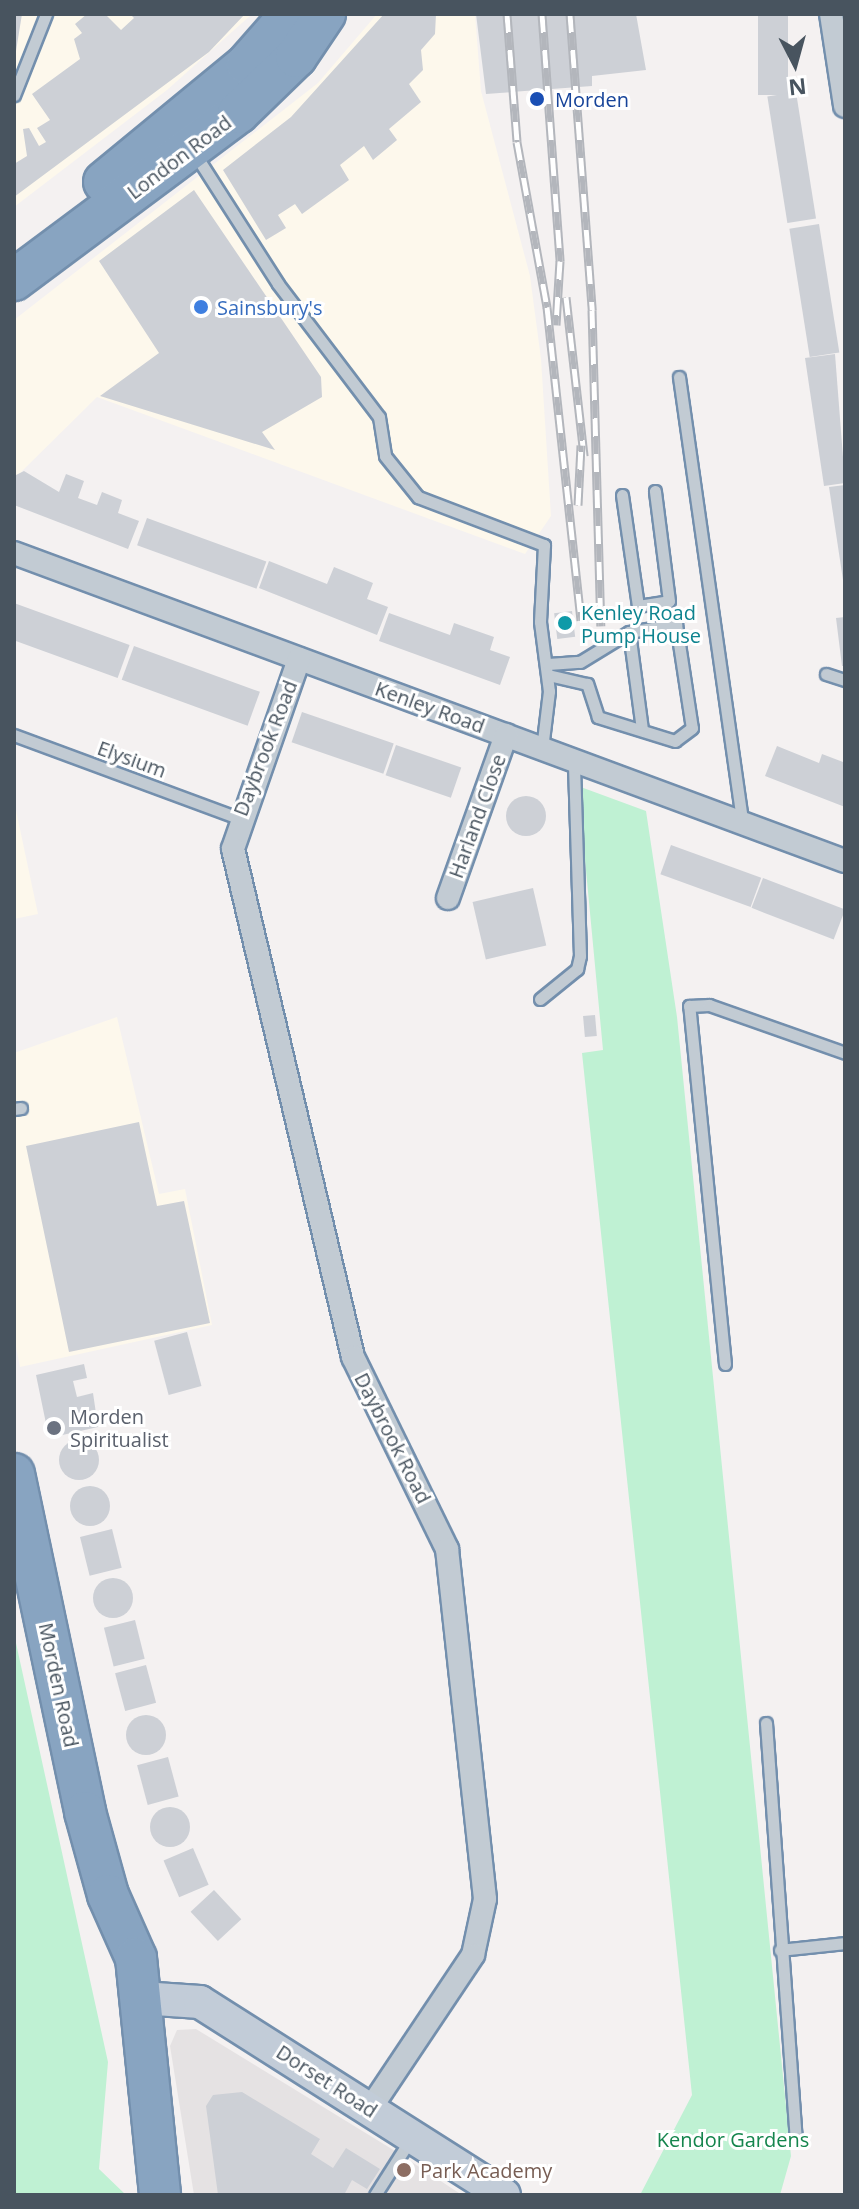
<!DOCTYPE html>
<html>
<head>
<meta charset="utf-8">
<style>
  body { margin:0 }
  #map { position:relative; width:859px; height:2209px; overflow:hidden; background:#f4f1f1; font-family:"Open Sans",sans-serif }
  div>[style] { position:absolute }
  .commercial>* { inset:0; background:#fdf8ec }
  .education>* { inset:0; background:#e5e2e3 }
  .green>* { inset:0; background:#bff1d3 }
  .building>* { inset:0; background:#cdd0d6; transform-origin:0 0 }
  .round { border-radius:50% }
  .roads { filter:drop-shadow(2px 0 #738fad) drop-shadow(-2px 0 #738fad) drop-shadow(0 2px #738fad) drop-shadow(0 -2px #738fad) }
  .lane>* { height:11px; margin:-5.5px; padding:0 5.5px; transform-origin:5.5px; border-radius:5.5px; background:#c2cbd3 }
  .street>* { height:22px; margin:-11px; padding:0 11px; transform-origin:11px; border-radius:11px; background:#c2cbd3 }
  .secondary>* { height:32px; margin:-16px; padding:0 16px; transform-origin:16px; border-radius:16px; background:#c2ccd8 }
  .highway>* { height:40px; margin:-20px; padding:0 20px; transform-origin:20px; border-radius:20px; background:#88a4c1 }
  .rail>* { height:9px; margin-top:-4.5px; transform-origin:0; background:repeating-linear-gradient(90deg,#fff 0 18px,#b3b6bc 0 36px); box-sizing:border-box; border-block:2px solid #b3b6bc }
  .dots>* { width:22px; height:22px; translate:-50% -50%; box-sizing:border-box; border:4px solid #fff; border-radius:50% }
  span { translate:-50% -50%; white-space:nowrap; text-align:center; line-height:1.15; -webkit-text-stroke:6px #fff; paint-order:stroke }
  .transit-label { font-size:20px; color:#164399 }
  .left { translate:0 -50%; text-align:left }
  .street-label { font-size:20px; color:#48545f }
  .shop-label { font-size:20px; color:#366cbe }
  .culture-label { font-size:20px; color:#0d838f }
  .worship-label { font-size:20px; color:#5b616d }
  .park-label { font-size:20px; color:#15854d }
  .education-label { font-size:20px; color:#785e54 }
  .frame { position:absolute; inset:0; border:16px solid #48545f; pointer-events:none }
  .north { position:absolute; left:755px; top:24px; width:80px; height:80px; -webkit-text-stroke:6px #fff; paint-order:stroke; rotate:174deg; font-size:22px; font-weight:700; line-height:32px; text-align:center; color:#48545f }
  .north::after { content:''; display:block; margin:auto; width:28px; height:36px; background:#48545f; clip-path:polygon(50% 0,100% 100%,50% 72%,0 100%) }
</style>
</head>
<body>
<div id="map">
  <div class="commercial">
    <div style="clip-path:polygon(14px 14px,252px 14px,167px 90px,14px 207px)"></div>
    <div style="clip-path:polygon(377px 14px,475px 14px,481px 91px,530px 276px,541px 359px,551px 516px,525px 554px,97px 397px,14px 479px,14px 320px,318px 83px)"></div>
    <div style="clip-path:polygon(14px 801px,38px 914px,14px 919px)"></div>
    <div style="clip-path:polygon(117px 1017px,159px 1194px,185px 1189px,212px 1325px,20px 1367px,14px 1337px,14px 1053px)"></div>
  </div>
  <div class="education">
    <div style="clip-path:polygon(196px 2029px,395px 2151px,462px 2195px,194px 2195px,170px 2046px,177px 2030px)"></div>
  </div>
  <div class="green">
    <div style="clip-path:polygon(578px 786px,646px 811px,677px 1017px,791px 2156px,780px 2195px,640px 2195px,692px 2095px,582px 1053px,603px 1050px)"></div>
    <div style="clip-path:polygon(14px 1634px,108px 2062px,99px 2169px,126px 2195px,14px 2195px)"></div>
  </div>
  <div class="building">
    <div style="clip-path:polygon(14px 14px,22px 14px,16px 51px,14px 51px)"></div>
    <div style="clip-path:polygon(87px 14px,105px 14px,121px 30px,134px 18px,130px 14px,245px 14px,209px 52px,14px 197px,14px 164px,27px 156px,23px 129px,29px 128px,39px 146px,46px 142px,37px 128px,50px 120px,32px 94px,80px 59px,74px 39px,82px 33px,75px 24px)"></div>
    <div style="clip-path:polygon(384px 14px,436px 14px,435px 34px,421px 50px,423px 70px,409px 84px,421px 102px,389px 129px,397px 140px,373px 160px,364px 146px,340px 165px,349px 180px,302px 214px,295px 204px,278px 215px,286px 228px,266px 240px,223px 170px,291px 117px)"></div>
    <div style="clip-path:polygon(476px 14px,636px 14px,646px 70px,592px 76px,592px 86px,486px 94px)"></div>
    <div style="left:758px;top:14px;width:30px;height:81px"></div>
    <div style="left:796px;top:92px;width:128px;height:29px;rotate:81deg"></div>
    <div style="clip-path:polygon(194px 190px,321px 377px,322px 397px,262px 432px,275px 450px,100px 396px,159px 353px,99px 261px)"></div>
    <div style="left:819px;top:224px;width:130px;height:30px;rotate:81deg"></div>
    <div style="clip-path:polygon(835px 354px,845px 483px,824px 486px,805px 358px)"></div>
    <div style="clip-path:polygon(24px 471px,59px 492px,66px 474px,84px 481px,78px 498px,97px 505px,102px 492px,122px 500px,118px 513px,139px 521px,128px 549px,14px 505px,14px 476px)"></div>
    <div style="clip-path:polygon(845px 485px,845px 580px,843px 580px,829px 487px)"></div>
    <div style="left:147px;top:518px;width:127px;height:29px;rotate:20deg"></div>
    <div style="clip-path:polygon(269px 561px,327px 584px,334px 567px,373px 583px,367px 599px,388px 607px,377px 635px,259px 588px)"></div>
    <div style="left:14px;top:603px;width:123px;height:35px;rotate:20deg"></div>
    <div style="left:572px;top:611px;width:26px;height:18px;rotate:83deg"></div>
    <div style="clip-path:polygon(389px 613px,450px 635px,454px 623px,494px 637px,490px 650px,510px 657px,500px 685px,379px 641px)"></div>
    <div style="clip-path:polygon(845px 617px,845px 666px,842px 666px,836px 618px)"></div>
    <div style="left:134px;top:646px;width:134px;height:36px;rotate:20deg"></div>
    <div style="left:302px;top:712px;width:97px;height:32px;rotate:19deg"></div>
    <div style="left:396px;top:745px;width:69px;height:32px;rotate:19deg"></div>
    <div style="clip-path:polygon(777px 746px,819px 763px,822px 754px,843px 762px,845px 807px,765px 776px)"></div>
    <div class="round" style="left:506px;top:796px;width:40px;height:40px"></div>
    <div style="left:671px;top:845px;width:96px;height:31px;rotate:20deg"></div>
    <div style="left:763px;top:878px;width:88px;height:32px;rotate:21deg"></div>
    <div style="left:533px;top:888px;width:59px;height:62px;rotate:77deg"></div>
    <div style="left:595px;top:1015px;width:21px;height:12px;rotate:85deg"></div>
    <div style="clip-path:polygon(139px 1122px,157px 1206px,184px 1201px,210px 1323px,69px 1352px,26px 1146px)"></div>
    <div style="left:187px;top:1332px;width:56px;height:34px;rotate:75deg"></div>
    <div style="clip-path:polygon(84px 1364px,87px 1378px,73px 1381px,77px 1397px,93px 1393px,98px 1427px,49px 1438px,36px 1375px)"></div>
    <div class="round" style="left:59px;top:1440px;width:40px;height:40px"></div>
    <div class="round" style="left:70px;top:1486px;width:40px;height:40px"></div>
    <div style="left:112px;top:1529px;width:40px;height:33px;rotate:76deg"></div>
    <div class="round" style="left:93px;top:1578px;width:40px;height:40px"></div>
    <div style="left:135px;top:1620px;width:40px;height:32px;rotate:76deg"></div>
    <div style="left:146px;top:1665px;width:39px;height:32px;rotate:75deg"></div>
    <div class="round" style="left:126px;top:1715px;width:40px;height:40px"></div>
    <div style="left:168px;top:1757px;width:41px;height:32px;rotate:75deg"></div>
    <div class="round" style="left:150px;top:1807px;width:40px;height:40px"></div>
    <div style="left:193px;top:1848px;width:40px;height:32px;rotate:67deg"></div>
    <div style="left:214px;top:1890px;width:40px;height:32px;rotate:47deg"></div>
    <div style="clip-path:polygon(242px 2092px,320px 2139px,311px 2154px,333px 2168px,346px 2148px,380px 2169px,367px 2189px,352px 2180px,344px 2195px,218px 2195px,206px 2106px,213px 2095px)"></div>
  </div>
  <div class="roads">
    <div class="lane">
      <div style="left:14px;top:95px;width:87px;rotate:-68.4deg"></div>
      <div style="left:195px;top:154px;width:154px;rotate:57.4deg"></div>
      <div style="left:278px;top:284px;width:167px;rotate:52.8deg"></div>
      <div style="left:379px;top:417px;width:39px;rotate:81deg"></div>
      <div style="left:385px;top:456px;width:53px;rotate:51.2deg"></div>
      <div style="left:418px;top:497px;width:135px;rotate:20.9deg"></div>
      <div style="left:544px;top:545px;width:77px;rotate:93deg"></div>
      <div style="left:540px;top:622px;width:70px;rotate:82.6deg"></div>
      <div style="left:549px;top:691px;width:58px;rotate:96.9deg"></div>
      <div style="left:679px;top:377px;width:452px;rotate:81.9deg"></div>
      <div style="left:622px;top:495px;width:112px;rotate:81.8deg"></div>
      <div style="left:638px;top:606px;width:31px;rotate:-9deg"></div>
      <div style="left:669px;top:601px;width:111px;rotate:-97.3deg"></div>
      <div style="left:629px;top:632px;width:99px;rotate:82.4deg"></div>
      <div style="left:548px;top:664px;width:32px;rotate:-4deg"></div>
      <div style="left:580px;top:662px;width:57px;rotate:-31.5deg"></div>
      <div style="left:629px;top:632px;width:48px;rotate:-9.7deg"></div>
      <div style="left:676px;top:624px;width:105px;rotate:81.3deg"></div>
      <div style="left:692px;top:728px;width:21px;rotate:143deg"></div>
      <div style="left:675px;top:741px;width:81px;rotate:-162.7deg"></div>
      <div style="left:598px;top:717px;width:35px;rotate:-108deg"></div>
      <div style="left:587px;top:684px;width:40px;rotate:-167deg"></div>
      <div style="left:826px;top:674px;width:20px;rotate:18deg"></div>
      <div style="left:14px;top:735px;width:239px;rotate:20.3deg"></div>
      <div style="left:540px;top:999px;width:48px;rotate:-39deg"></div>
      <div style="left:577px;top:969px;width:13px;rotate:-77deg"></div>
      <div style="left:580px;top:956px;width:195px;rotate:-91.8deg"></div>
      <div style="left:14px;top:1109px;width:7px;rotate:-8deg"></div>
      <div style="left:725px;top:1364px;width:360px;rotate:-95.7deg"></div>
      <div style="left:689px;top:1006px;width:20px;rotate:-3deg"></div>
      <div style="left:709px;top:1005px;width:144px;rotate:19.4deg"></div>
      <div style="left:766px;top:1723px;width:418px;rotate:85.9deg"></div>
      <div style="left:780px;top:1950px;width:65px;rotate:-6.1deg"></div>
      <div style="left:375px;top:2195px;width:65px;rotate:-57.5deg"></div>
    </div>
    <div class="street">
      <div style="left:831px;top:14px;width:93px;rotate:81.3deg"></div>
      <div style="left:14px;top:553px;width:886px;rotate:20.34deg"></div>
      <div style="left:299px;top:659px;width:201px;rotate:109.2deg"></div>
      <div style="left:233px;top:849px;width:522px;rotate:76.71deg"></div>
      <div style="left:353px;top:1357px;width:214px;rotate:63.9deg"></div>
      <div style="left:447px;top:1549px;width:352px;rotate:83.8deg"></div>
      <div style="left:485px;top:1899px;width:57px;rotate:102.1deg"></div>
      <div style="left:473px;top:1955px;width:185px;rotate:123.8deg"></div>
      <div style="left:448px;top:898px;width:173px;rotate:-70.4deg"></div>
    </div>
    <div class="secondary">
      <div style="left:141px;top:1998px;width:59px;rotate:3.9deg"></div>
      <div style="left:200px;top:2002px;width:360px;rotate:32.4deg"></div>
    </div>
    <div class="highway">
      <div style="left:104px;top:182px;width:185px;rotate:-39.5deg"></div>
      <div style="left:247px;top:64px;width:67px;rotate:-48.7deg"></div>
      <div style="left:14px;top:280px;width:279px;rotate:-36.7deg"></div>
      <div style="left:238px;top:113px;width:81px;rotate:-44deg"></div>
      <div style="left:296px;top:57px;width:52px;rotate:-56deg"></div>
      <div style="left:14px;top:1474px;width:345px;rotate:78.1deg"></div>
      <div style="left:85px;top:1812px;width:86px;rotate:74.5deg"></div>
      <div style="left:108px;top:1895px;width:69px;rotate:66deg"></div>
      <div style="left:136px;top:1958px;width:238px;rotate:84.2deg"></div>
    </div>
  </div>
  <div class="rail">
    <div style="left:507px;top:14px;width:128px;rotate:85.5deg"></div>
    <div style="left:517px;top:142px;width:168px;rotate:79.7deg"></div>
    <div style="left:547px;top:307px;width:315px;rotate:83.8deg"></div>
    <div style="left:542px;top:14px;width:248px;rotate:85.8deg"></div>
    <div style="left:560px;top:261px;width:64px;rotate:93.6deg"></div>
    <div style="left:570px;top:14px;width:297px;rotate:85.7deg"></div>
    <div style="left:592px;top:310px;width:316px;rotate:88.4deg"></div>
    <div style="left:566px;top:297px;width:160px;rotate:83.5deg"></div>
    <div style="left:578px;top:505px;width:60px;rotate:-87.1deg"></div>
  </div>
  <div class="dots">
    <div style="left:537px;top:99px;background:#1a4fb4"></div>
    <div style="left:201px;top:307px;background:#3f7fe0"></div>
    <div style="left:565px;top:623px;background:#0f9aa8"></div>
    <div style="left:54px;top:1428px;background:#6b7280"></div>
    <div style="left:404px;top:2170px;background:#8d6e63"></div>
  </div>
  <div class="transit-label">
    <span class="left" style="left:555px;top:99px">Morden</span>
  </div>
  <div class="street-label">
    <span style="left:179px;top:157px;rotate:-37deg">London Road</span>
    <span style="left:430px;top:707px;rotate:20deg">Kenley Road</span>
    <span style="left:265px;top:748px;rotate:-69deg">Daybrook Road</span>
    <span style="left:132px;top:759px;rotate:20deg">Elysium</span>
    <span style="left:477px;top:816px;rotate:-70deg">Harland Close</span>
    <span style="left:393px;top:1438px;rotate:63deg">Daybrook Road</span>
    <span style="left:59px;top:1685px;rotate:78deg">Morden Road</span>
    <span style="left:327px;top:2081px;rotate:33deg">Dorset Road</span>
  </div>
  <div class="shop-label">
    <span class="left" style="left:217px;top:307px">Sainsbury's</span>
  </div>
  <div class="culture-label">
    <span class="left" style="left:581px;top:624px">Kenley Road<br>Pump House</span>
  </div>
  <div class="worship-label">
    <span class="left" style="left:70px;top:1428px">Morden<br>Spiritualist</span>
  </div>
  <div class="park-label">
    <span style="left:733px;top:2139px">Kendor Gardens</span>
  </div>
  <div class="education-label">
    <span class="left" style="left:420px;top:2170px">Park Academy</span>
  </div>
  <div class="frame"></div>
  <div class="north">N</div>
</div>
</body>
</html>
